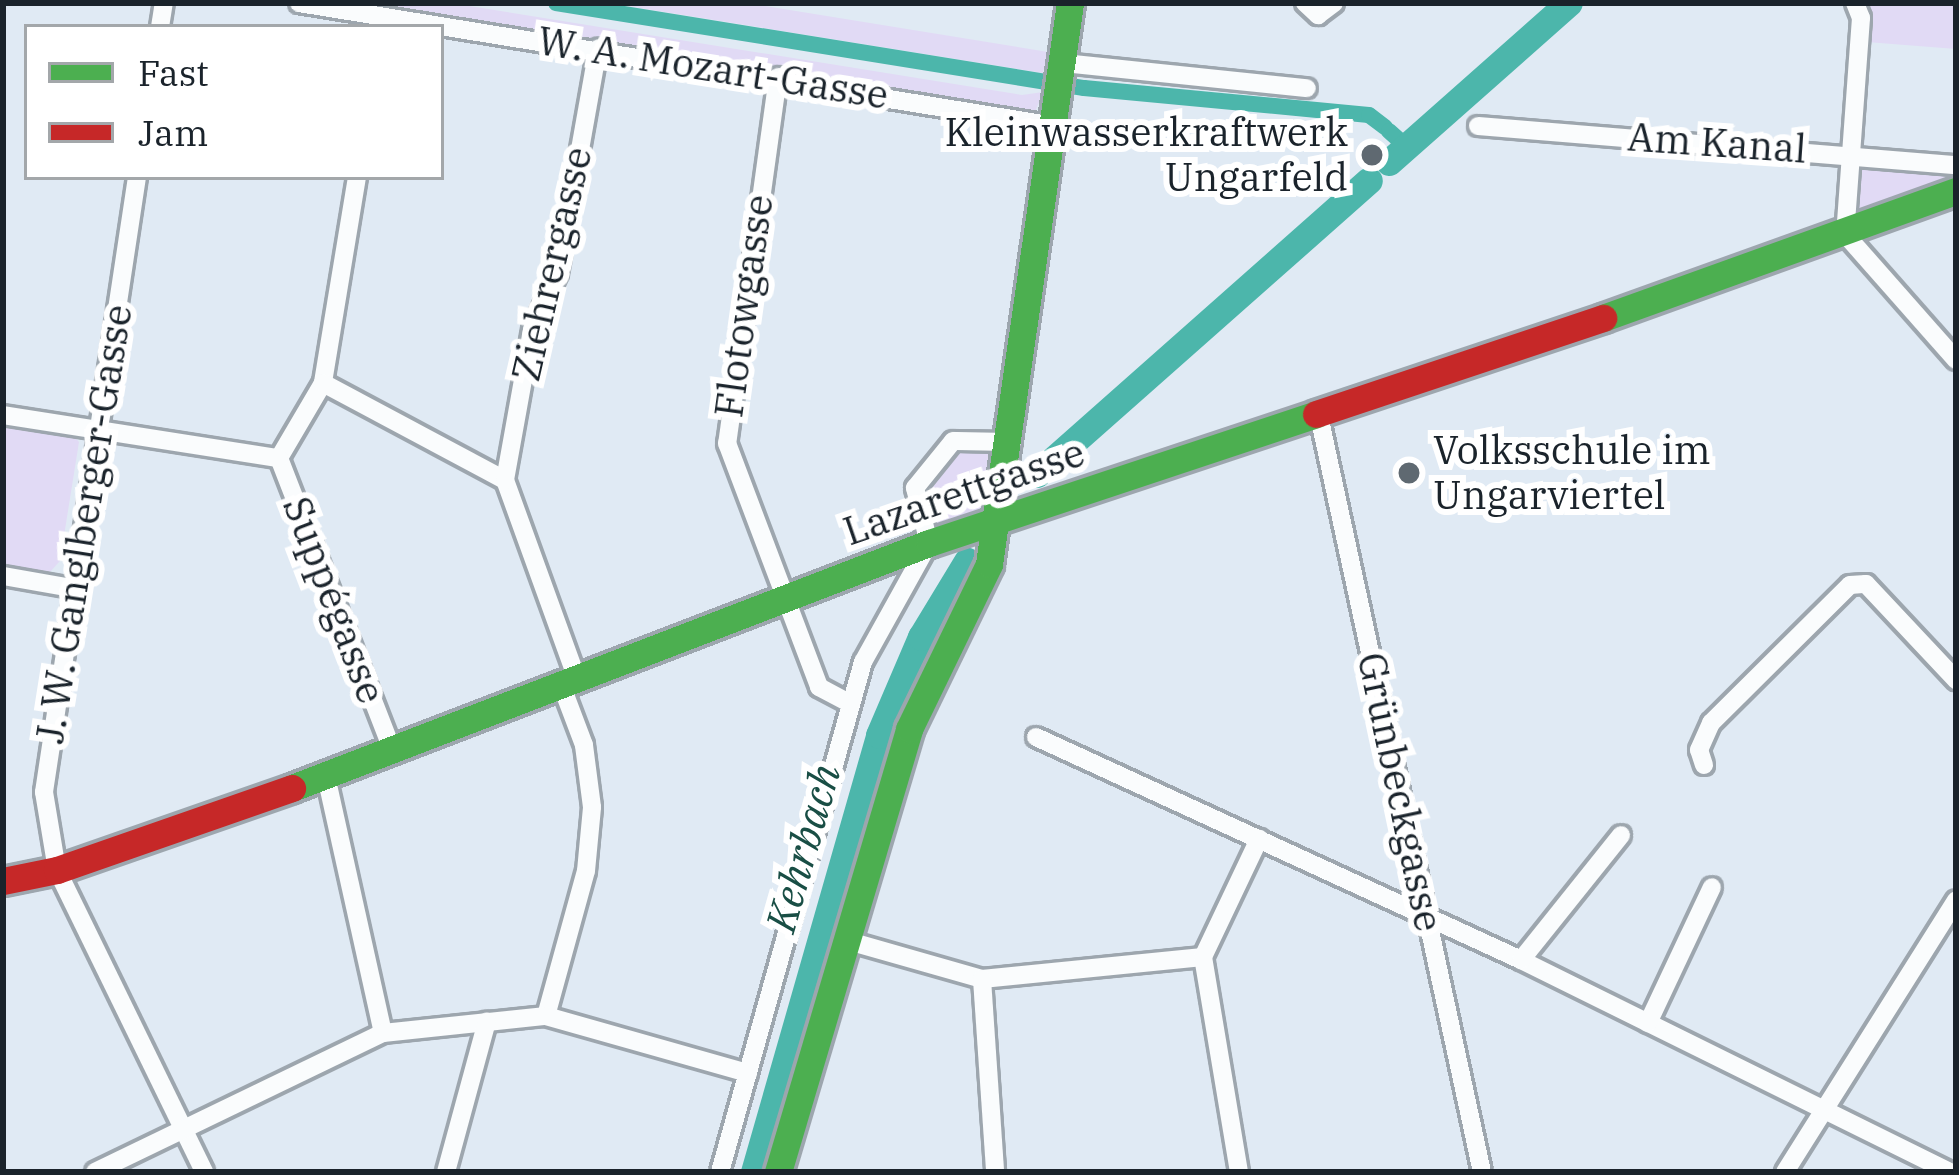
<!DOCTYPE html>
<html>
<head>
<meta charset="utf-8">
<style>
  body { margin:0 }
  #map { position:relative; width:1959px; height:1175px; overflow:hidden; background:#e0eaf4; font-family:"IBM Plex Serif",serif }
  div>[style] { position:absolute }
  .green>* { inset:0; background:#e1daf5 }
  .canal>* { height:16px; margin:-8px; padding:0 8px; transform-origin:8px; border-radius:8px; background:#4cb6ab }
  .river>* { height:27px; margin:-13.5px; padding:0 13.5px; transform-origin:13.5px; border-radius:13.5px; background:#4cb6ab }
  .roads { filter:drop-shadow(3px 0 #9da6ae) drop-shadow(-3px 0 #9da6ae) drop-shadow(0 3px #9da6ae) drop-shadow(0 -3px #9da6ae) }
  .street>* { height:18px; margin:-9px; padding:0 9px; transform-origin:9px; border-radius:9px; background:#fafcfd }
  .fast>* { height:27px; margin:-13.5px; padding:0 13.5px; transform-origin:13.5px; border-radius:13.5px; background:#4caf50 }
  .jam>* { height:27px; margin:-13.5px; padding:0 13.5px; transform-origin:13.5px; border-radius:13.5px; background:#c62828 }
  .dots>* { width:33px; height:33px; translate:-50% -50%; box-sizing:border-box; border:6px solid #fff; border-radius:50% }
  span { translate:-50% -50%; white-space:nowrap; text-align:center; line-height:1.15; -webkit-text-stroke:12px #fff; paint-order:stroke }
  .street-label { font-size:39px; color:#1a232b }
  .poi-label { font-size:39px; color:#1a232b }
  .right { translate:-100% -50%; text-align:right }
  .left { translate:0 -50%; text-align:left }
  .water-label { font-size:42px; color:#194e45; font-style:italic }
  .frame { position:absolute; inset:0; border:6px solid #1a232b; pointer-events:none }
  .legend { position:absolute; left:24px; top:24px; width:420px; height:156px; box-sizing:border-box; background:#fff; border:3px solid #a3a7aa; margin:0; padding:15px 21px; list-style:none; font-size:36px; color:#1a232b }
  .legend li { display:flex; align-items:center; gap:24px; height:60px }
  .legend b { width:60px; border:3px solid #a3a7aa }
</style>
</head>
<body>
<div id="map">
  <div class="green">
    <div style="clip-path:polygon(362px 3px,451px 3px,1022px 95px,1043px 92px,1035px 112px)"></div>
    <div style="clip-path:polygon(609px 3px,747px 3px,1048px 52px,1043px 73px)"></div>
    <div style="clip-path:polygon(1870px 3px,1956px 3px,1956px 49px,1867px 42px)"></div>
    <div style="clip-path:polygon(1862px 164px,1955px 173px,1956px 181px,1856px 218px,1853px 172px)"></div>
    <div style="clip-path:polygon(3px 423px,72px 434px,79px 442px,60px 561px,50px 572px,3px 565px)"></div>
    <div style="clip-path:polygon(994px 446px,992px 500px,983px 511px,932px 531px,921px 494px,958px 447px)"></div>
  </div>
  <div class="canal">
    <div style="left:556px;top:3px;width:535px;rotate:9.15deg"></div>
    <div style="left:1084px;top:88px;width:286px;rotate:5.4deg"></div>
    <div style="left:1369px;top:115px;width:20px;rotate:37deg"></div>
    <div style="left:1389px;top:131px;width:24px;rotate:42deg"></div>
  </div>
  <div class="river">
    <div style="left:1389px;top:162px;width:240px;rotate:-41.5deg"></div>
    <div style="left:1037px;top:474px;width:443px;rotate:-41.5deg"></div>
    <div style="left:754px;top:1172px;width:455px;rotate:-74deg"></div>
    <div style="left:879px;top:735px;width:107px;rotate:-66.8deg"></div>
    <div style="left:921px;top:637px;width:89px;rotate:-58.8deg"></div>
  </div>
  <div class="roads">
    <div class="street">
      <div style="left:299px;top:3px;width:766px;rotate:9.24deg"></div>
      <div style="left:1305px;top:3px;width:18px;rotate:43deg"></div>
      <div style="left:1318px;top:15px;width:20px;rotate:-37deg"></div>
      <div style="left:1855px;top:3px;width:16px;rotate:68deg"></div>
      <div style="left:1861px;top:18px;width:217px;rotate:94.2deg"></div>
      <div style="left:1845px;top:234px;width:168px;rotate:48.6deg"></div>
      <div style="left:160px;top:27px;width:24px;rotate:-81deg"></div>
      <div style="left:1063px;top:63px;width:245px;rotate:5.9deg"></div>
      <div style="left:778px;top:77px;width:370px;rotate:97.9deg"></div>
      <div style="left:727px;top:443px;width:261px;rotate:69.3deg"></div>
      <div style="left:819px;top:687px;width:36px;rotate:28deg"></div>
      <div style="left:1478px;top:126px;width:480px;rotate:4.7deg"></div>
      <div style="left:137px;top:177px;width:622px;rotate:98.6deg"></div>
      <div style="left:44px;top:792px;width:79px;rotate:80.5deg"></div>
      <div style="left:57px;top:870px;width:336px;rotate:64deg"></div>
      <div style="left:357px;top:177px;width:209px;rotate:99.4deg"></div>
      <div style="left:323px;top:383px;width:87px;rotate:120.4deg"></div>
      <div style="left:279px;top:458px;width:313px;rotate:68.8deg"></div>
      <div style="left:323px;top:383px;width:206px;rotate:28.1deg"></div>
      <div style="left:505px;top:480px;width:212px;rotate:70.1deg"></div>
      <div style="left:1318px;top:411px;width:778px;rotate:77.84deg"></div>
      <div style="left:3px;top:415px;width:279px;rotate:8.9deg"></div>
      <div style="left:505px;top:480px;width:152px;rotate:-79.8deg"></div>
      <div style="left:532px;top:330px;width:63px;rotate:-65.5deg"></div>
      <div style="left:558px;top:273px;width:228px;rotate:-79.9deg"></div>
      <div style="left:3px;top:576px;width:70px;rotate:9.9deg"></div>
      <div style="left:1036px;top:737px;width:534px;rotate:24.69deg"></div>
      <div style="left:1521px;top:960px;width:479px;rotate:26.3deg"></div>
      <div style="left:1704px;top:765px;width:16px;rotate:-108deg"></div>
      <div style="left:1699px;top:750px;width:30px;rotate:-66deg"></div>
      <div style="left:1711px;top:723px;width:196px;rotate:-44.8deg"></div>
      <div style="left:1850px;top:585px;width:16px;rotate:-4deg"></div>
      <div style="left:1866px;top:584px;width:132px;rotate:46.8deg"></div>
      <div style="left:326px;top:776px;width:263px;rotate:77.5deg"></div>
      <div style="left:845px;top:940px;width:142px;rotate:15.9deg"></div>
      <div style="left:982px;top:979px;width:222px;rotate:-5.7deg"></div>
      <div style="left:1521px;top:960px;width:160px;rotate:-51.3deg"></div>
      <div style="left:982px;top:979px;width:193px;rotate:86.1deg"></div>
      <div style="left:546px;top:1016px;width:150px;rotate:-74.6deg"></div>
      <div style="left:586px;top:871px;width:64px;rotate:-84.6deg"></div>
      <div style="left:592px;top:807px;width:63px;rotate:-97.4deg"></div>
      <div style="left:584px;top:745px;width:65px;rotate:-110.7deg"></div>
      <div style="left:1648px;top:1023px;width:150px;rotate:-64.8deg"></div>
      <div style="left:95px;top:1172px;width:320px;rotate:-25.8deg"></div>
      <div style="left:383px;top:1033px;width:164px;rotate:-6deg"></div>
      <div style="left:546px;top:1016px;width:210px;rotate:15.8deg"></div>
      <div style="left:446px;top:1172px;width:156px;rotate:-74.8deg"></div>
      <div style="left:720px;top:1172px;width:530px;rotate:-74.34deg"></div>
      <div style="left:863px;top:662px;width:136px;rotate:-61deg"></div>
      <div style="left:929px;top:543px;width:57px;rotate:-104.3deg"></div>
      <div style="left:915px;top:488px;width:60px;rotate:-51deg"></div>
      <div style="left:953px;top:441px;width:59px;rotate:1deg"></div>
      <div style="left:1239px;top:1172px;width:218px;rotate:-99.5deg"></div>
      <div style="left:1203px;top:957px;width:131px;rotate:-64.6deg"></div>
      <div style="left:1785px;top:1172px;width:321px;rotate:-57.8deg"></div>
    </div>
    <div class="fast">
      <div style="left:1603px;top:318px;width:375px;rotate:-19.8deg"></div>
      <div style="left:292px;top:788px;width:682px;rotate:-21.04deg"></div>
      <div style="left:929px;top:543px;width:408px;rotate:-18.4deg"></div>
      <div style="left:778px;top:1172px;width:462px;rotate:-73.5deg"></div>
      <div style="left:909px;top:729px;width:183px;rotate:-64.1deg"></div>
      <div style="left:989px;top:564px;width:567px;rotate:-81.78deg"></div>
    </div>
    <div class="jam">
      <div style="left:1316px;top:414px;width:303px;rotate:-18.5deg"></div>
      <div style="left:3px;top:881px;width:55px;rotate:-11.5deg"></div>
      <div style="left:57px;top:870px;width:249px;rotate:-19.2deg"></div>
    </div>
  </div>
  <div class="dots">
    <div style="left:1372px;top:155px;background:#5f6971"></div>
    <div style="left:1409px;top:473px;background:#5f6971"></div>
  </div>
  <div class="street-label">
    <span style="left:713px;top:68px;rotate:9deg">W. A. Mozart-Gasse</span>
    <span style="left:1717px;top:143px;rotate:4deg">Am Kanal</span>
    <span style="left:552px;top:264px;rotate:-77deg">Ziehrergasse</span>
    <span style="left:744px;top:306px;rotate:-82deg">Flotowgasse</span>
    <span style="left:964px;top:492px;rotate:-19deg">Lazarettgasse</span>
    <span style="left:84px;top:524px;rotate:-81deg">J. W. Ganglberger-Gasse</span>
    <span style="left:334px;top:600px;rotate:69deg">Suppégasse</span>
    <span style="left:1400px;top:792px;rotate:78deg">Grünbeckgasse</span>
  </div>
  <div class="poi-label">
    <span class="right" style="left:1348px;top:155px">Kleinwasserkraftwerk<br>Ungarfeld</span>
    <span class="left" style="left:1433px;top:473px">Volksschule im<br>Ungarviertel</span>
  </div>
  <div class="water-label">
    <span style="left:803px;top:848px;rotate:-74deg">Kehrbach</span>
  </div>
  <div class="frame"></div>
  <ul class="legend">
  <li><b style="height:15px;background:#4caf50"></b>Fast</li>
  <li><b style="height:15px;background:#c62828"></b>Jam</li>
  </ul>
</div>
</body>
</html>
